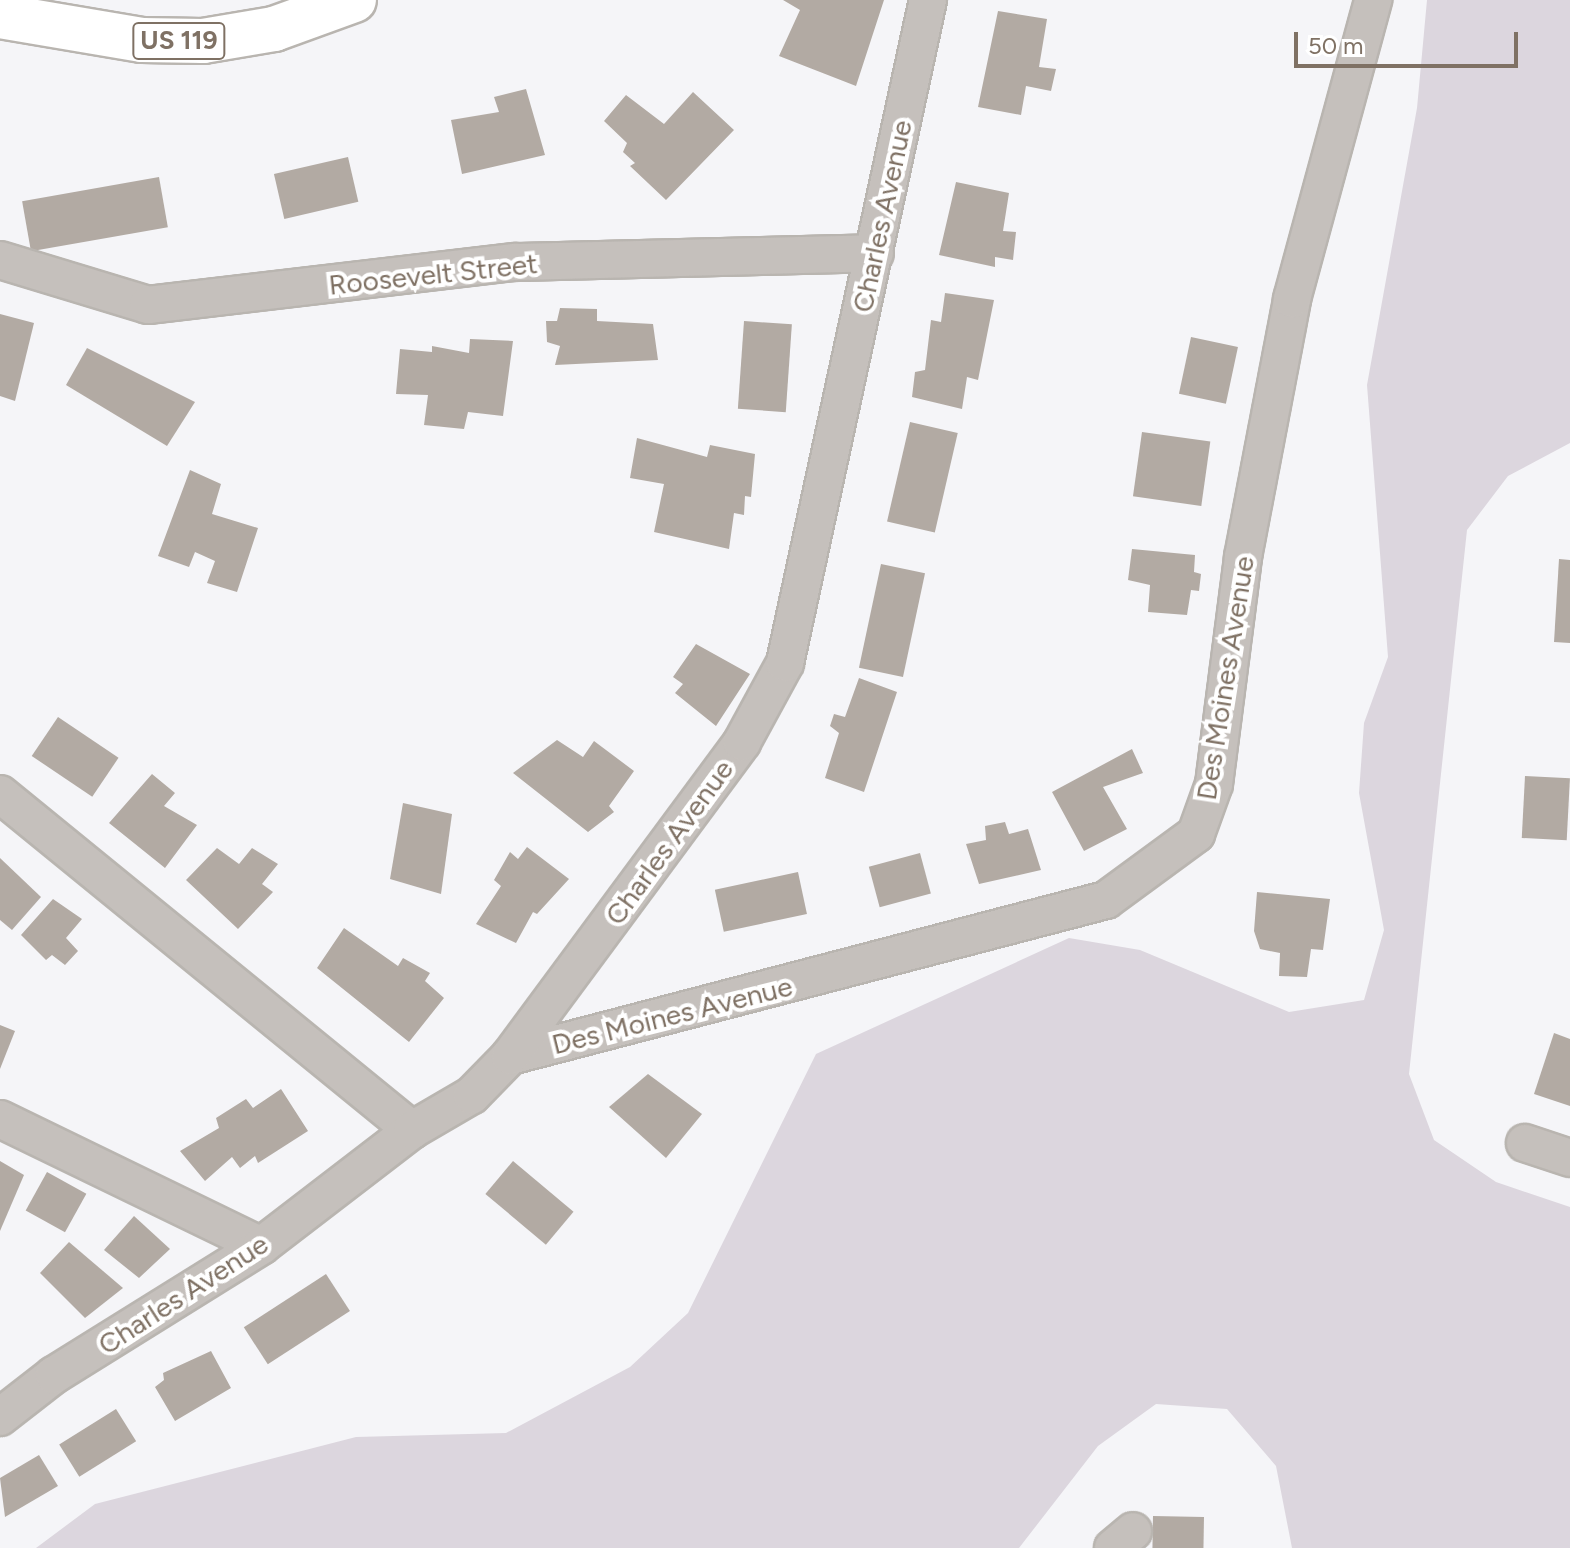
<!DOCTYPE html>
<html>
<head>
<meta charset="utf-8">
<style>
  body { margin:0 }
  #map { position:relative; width:1570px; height:1548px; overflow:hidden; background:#f5f5f8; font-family:Figtree,sans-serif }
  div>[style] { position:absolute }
  .green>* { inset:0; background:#dcd6de }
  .building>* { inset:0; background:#b2aaa3; transform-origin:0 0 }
  .roads { filter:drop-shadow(2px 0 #b9b5b0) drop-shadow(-2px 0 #b9b5b0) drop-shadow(0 2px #b9b5b0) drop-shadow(0 -2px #b9b5b0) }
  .street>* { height:36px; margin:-18px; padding:0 18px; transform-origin:18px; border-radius:18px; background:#c5c0bc }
  .primary>* { height:44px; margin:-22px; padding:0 22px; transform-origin:22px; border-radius:22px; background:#fff }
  span { translate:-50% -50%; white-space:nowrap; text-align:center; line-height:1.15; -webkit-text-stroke:8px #fff; paint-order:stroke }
  .shield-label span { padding:2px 6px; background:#fff; border:2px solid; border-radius:6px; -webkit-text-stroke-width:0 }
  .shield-label { font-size:26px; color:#7f7164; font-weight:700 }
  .street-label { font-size:28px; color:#7f7164 }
  .scale { position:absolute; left:1294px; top:32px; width:224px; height:36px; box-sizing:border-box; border:4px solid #7f7164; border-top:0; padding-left:10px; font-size:24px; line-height:28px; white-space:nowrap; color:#7f7164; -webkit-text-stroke:6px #fff; paint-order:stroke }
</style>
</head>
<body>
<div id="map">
  <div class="green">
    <div style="clip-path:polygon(1427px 0,1570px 0,1570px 443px,1508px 476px,1467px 530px,1409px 1074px,1434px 1140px,1496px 1182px,1570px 1207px,1570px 1548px,1292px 1548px,1276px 1466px,1227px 1409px,1156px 1404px,1098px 1446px,1019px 1548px,36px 1548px,95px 1504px,356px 1437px,506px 1433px,630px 1367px,688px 1313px,816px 1054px,1069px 938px,1140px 950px,1289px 1012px,1364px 1000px,1384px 930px,1359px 793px,1364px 723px,1388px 657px,1367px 385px,1417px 108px)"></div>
  </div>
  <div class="building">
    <div style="clip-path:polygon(783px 0,884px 0,856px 86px,779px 56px,800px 10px)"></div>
    <div style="clip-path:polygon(998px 11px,1047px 19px,1039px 67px,1056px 69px,1051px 91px,1026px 86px,1021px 115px,978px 107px)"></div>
    <div style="clip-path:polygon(526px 89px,545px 155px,462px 174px,451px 120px,499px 112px,494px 97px)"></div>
    <div style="clip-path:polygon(693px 92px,734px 130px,666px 200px,630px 166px,635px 163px,623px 152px,627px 143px,604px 121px,626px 95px,664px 124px)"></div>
    <div style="left:348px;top:157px;width:46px;height:76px;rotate:77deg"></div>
    <div style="left:159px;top:177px;width:51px;height:139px;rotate:80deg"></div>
    <div style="clip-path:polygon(956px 182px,1009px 193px,1003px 231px,1016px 232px,1013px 260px,995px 257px,995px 267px,939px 255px)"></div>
    <div style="clip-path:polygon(945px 293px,994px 300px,978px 380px,967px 377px,962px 409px,912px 397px,915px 372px,925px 370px,931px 320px,941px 322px)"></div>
    <div style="clip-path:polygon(560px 308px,597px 309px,597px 321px,653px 324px,658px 360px,555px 365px,560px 346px,547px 342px,546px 321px,557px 321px)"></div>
    <div style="clip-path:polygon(0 314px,34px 323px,15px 401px,0 396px)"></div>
    <div style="left:744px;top:321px;width:48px;height:88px;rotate:4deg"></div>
    <div style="left:1191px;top:337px;width:48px;height:58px;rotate:12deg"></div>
    <div style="clip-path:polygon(470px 339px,513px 341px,503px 416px,468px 412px,464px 429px,424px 425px,428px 395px,396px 394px,400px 349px,432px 352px,432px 346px,469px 353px)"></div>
    <div style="clip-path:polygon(87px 348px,195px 402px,167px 446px,66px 385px)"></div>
    <div style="left:910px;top:422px;width:49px;height:102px;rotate:13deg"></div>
    <div style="left:1142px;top:432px;width:69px;height:65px;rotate:8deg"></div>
    <div style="clip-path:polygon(637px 438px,707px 457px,710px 445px,755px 454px,751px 497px,745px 496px,744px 515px,734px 513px,729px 549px,654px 532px,664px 484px,630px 478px)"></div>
    <div style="clip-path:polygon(190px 470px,221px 484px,212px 514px,258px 528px,237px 592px,207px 583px,215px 561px,195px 552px,189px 567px,158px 556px)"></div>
    <div style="clip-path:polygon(1132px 549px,1195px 555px,1194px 572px,1201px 574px,1199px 591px,1191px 590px,1187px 615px,1148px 612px,1150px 585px,1128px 580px)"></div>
    <div style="clip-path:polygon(1559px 559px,1570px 560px,1570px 643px,1554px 642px)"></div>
    <div style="left:881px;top:564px;width:45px;height:106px;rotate:12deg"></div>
    <div style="clip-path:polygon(696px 644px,750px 674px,716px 726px,675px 693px,683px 684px,673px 677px)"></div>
    <div style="clip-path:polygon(859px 678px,897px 692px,864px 792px,825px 778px,839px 733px,830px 726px,834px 714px,845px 717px)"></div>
    <div style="left:58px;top:717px;width:73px;height:47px;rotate:34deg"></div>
    <div style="clip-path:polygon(557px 740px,583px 757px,594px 741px,634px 771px,609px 806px,614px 812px,588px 832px,513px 773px)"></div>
    <div style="clip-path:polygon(1132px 749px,1143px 773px,1103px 787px,1127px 829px,1084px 851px,1052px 792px)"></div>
    <div style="clip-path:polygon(152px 774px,175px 793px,164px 806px,197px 825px,165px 868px,109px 823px)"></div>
    <div style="left:1525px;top:776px;width:45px;height:62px;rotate:3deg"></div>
    <div style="clip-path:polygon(403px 803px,452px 814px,441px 894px,390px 879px)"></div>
    <div style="clip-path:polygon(1005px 822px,1009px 834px,1028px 829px,1041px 870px,979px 884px,966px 844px,986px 840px,985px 826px)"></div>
    <div style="clip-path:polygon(527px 847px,569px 879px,537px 914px,533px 912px,516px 943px,476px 924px,501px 886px,494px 880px,510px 852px,518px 859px)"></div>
    <div style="clip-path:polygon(217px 848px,239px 864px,252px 848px,278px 864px,262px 884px,273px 892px,238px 929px,186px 880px)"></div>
    <div style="left:920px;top:853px;width:42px;height:53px;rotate:75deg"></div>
    <div style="clip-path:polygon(0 858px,41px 897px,12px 930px,0 920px)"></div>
    <div style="left:798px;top:872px;width:43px;height:85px;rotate:78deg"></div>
    <div style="clip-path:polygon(1257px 892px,1330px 899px,1323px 950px,1311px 949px,1307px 977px,1279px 976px,1280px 953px,1260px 949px,1254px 931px)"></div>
    <div style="clip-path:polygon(53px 899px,82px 919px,66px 938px,78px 951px,65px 965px,52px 955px,46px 960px,21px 935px)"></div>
    <div style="clip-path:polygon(344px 928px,398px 966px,403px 958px,430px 973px,425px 981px,444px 998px,409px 1042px,317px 968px)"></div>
    <div style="clip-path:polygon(0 1025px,15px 1031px,0 1069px)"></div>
    <div style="clip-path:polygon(1554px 1033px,1570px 1039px,1570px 1106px,1534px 1094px)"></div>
    <div style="clip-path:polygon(648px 1074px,702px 1114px,666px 1158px,609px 1107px)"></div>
    <div style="clip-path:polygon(281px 1089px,308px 1131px,258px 1163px,255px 1156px,240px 1168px,232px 1157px,205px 1181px,180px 1151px,219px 1128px,216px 1118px,246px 1099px,253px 1108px)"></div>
    <div style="clip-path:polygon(0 1161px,24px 1175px,0 1231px)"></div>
    <div style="left:513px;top:1161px;width:79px;height:43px;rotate:40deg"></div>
    <div style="left:47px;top:1172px;width:45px;height:44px;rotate:29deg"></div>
    <div style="clip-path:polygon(134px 1216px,170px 1249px,139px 1278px,104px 1250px)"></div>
    <div style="clip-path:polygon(69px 1242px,123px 1288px,85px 1318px,40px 1273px)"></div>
    <div style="left:326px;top:1274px;width:44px;height:98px;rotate:57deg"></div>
    <div style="clip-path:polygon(211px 1351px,231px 1388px,175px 1421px,155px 1387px,164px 1380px,163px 1373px)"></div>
    <div style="left:116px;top:1409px;width:38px;height:67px;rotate:58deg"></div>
    <div style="clip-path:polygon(39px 1455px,58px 1486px,5px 1517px,0 1478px)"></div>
    <div style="left:1153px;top:1516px;width:51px;height:32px;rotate:1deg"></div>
  </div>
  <div class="roads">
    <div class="street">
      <div style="left:0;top:260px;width:155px;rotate:16.9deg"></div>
      <div style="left:148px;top:305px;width:371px;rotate:-6.7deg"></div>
      <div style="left:516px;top:262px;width:359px;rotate:-1.4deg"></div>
      <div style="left:0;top:794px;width:532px;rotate:39.2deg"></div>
      <div style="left:510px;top:1056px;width:616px;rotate:-14.67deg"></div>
      <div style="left:1106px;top:900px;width:112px;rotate:-36.3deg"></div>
      <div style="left:1196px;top:834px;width:53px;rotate:-70.2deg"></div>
      <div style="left:1214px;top:784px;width:229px;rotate:-82.7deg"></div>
      <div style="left:1243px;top:557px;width:263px;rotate:-79.2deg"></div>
      <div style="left:1292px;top:299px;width:310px;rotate:-74.8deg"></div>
      <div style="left:0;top:1119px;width:290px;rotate:25.9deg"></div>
      <div style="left:1525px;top:1143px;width:47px;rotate:18.4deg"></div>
      <div style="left:0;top:1417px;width:68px;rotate:-37.9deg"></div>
      <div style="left:54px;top:1375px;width:244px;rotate:-31.9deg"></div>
      <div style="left:261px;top:1246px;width:190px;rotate:-37.5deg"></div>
      <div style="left:412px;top:1130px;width:69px;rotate:-30.3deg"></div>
      <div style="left:472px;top:1095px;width:54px;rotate:-45.7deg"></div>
      <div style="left:510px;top:1056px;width:390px;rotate:-53.5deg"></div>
      <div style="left:742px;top:742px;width:90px;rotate:-61.4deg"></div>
      <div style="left:785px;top:663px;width:678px;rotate:-77.83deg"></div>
      <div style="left:1113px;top:1548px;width:26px;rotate:-40deg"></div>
    </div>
    <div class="primary">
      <div style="left:0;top:16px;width:144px;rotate:9.6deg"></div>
      <div style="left:142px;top:40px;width:61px;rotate:0.9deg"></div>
      <div style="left:203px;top:41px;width:72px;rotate:-9.6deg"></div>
      <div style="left:274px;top:29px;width:85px;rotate:-19.9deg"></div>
    </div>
  </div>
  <div class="shield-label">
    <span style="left:179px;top:41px">US 119</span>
  </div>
  <div class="street-label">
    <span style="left:882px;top:216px;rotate:-78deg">Charles Avenue</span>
    <span style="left:433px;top:274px;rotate:-6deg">Roosevelt Street</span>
    <span style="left:1225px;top:678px;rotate:-81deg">Des Moines Avenue</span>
    <span style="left:669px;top:842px;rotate:-54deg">Charles Avenue</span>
    <span style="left:672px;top:1015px;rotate:-14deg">Des Moines Avenue</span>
    <span style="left:183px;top:1294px;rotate:-33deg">Charles Avenue</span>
  </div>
  <div class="scale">50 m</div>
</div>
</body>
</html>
